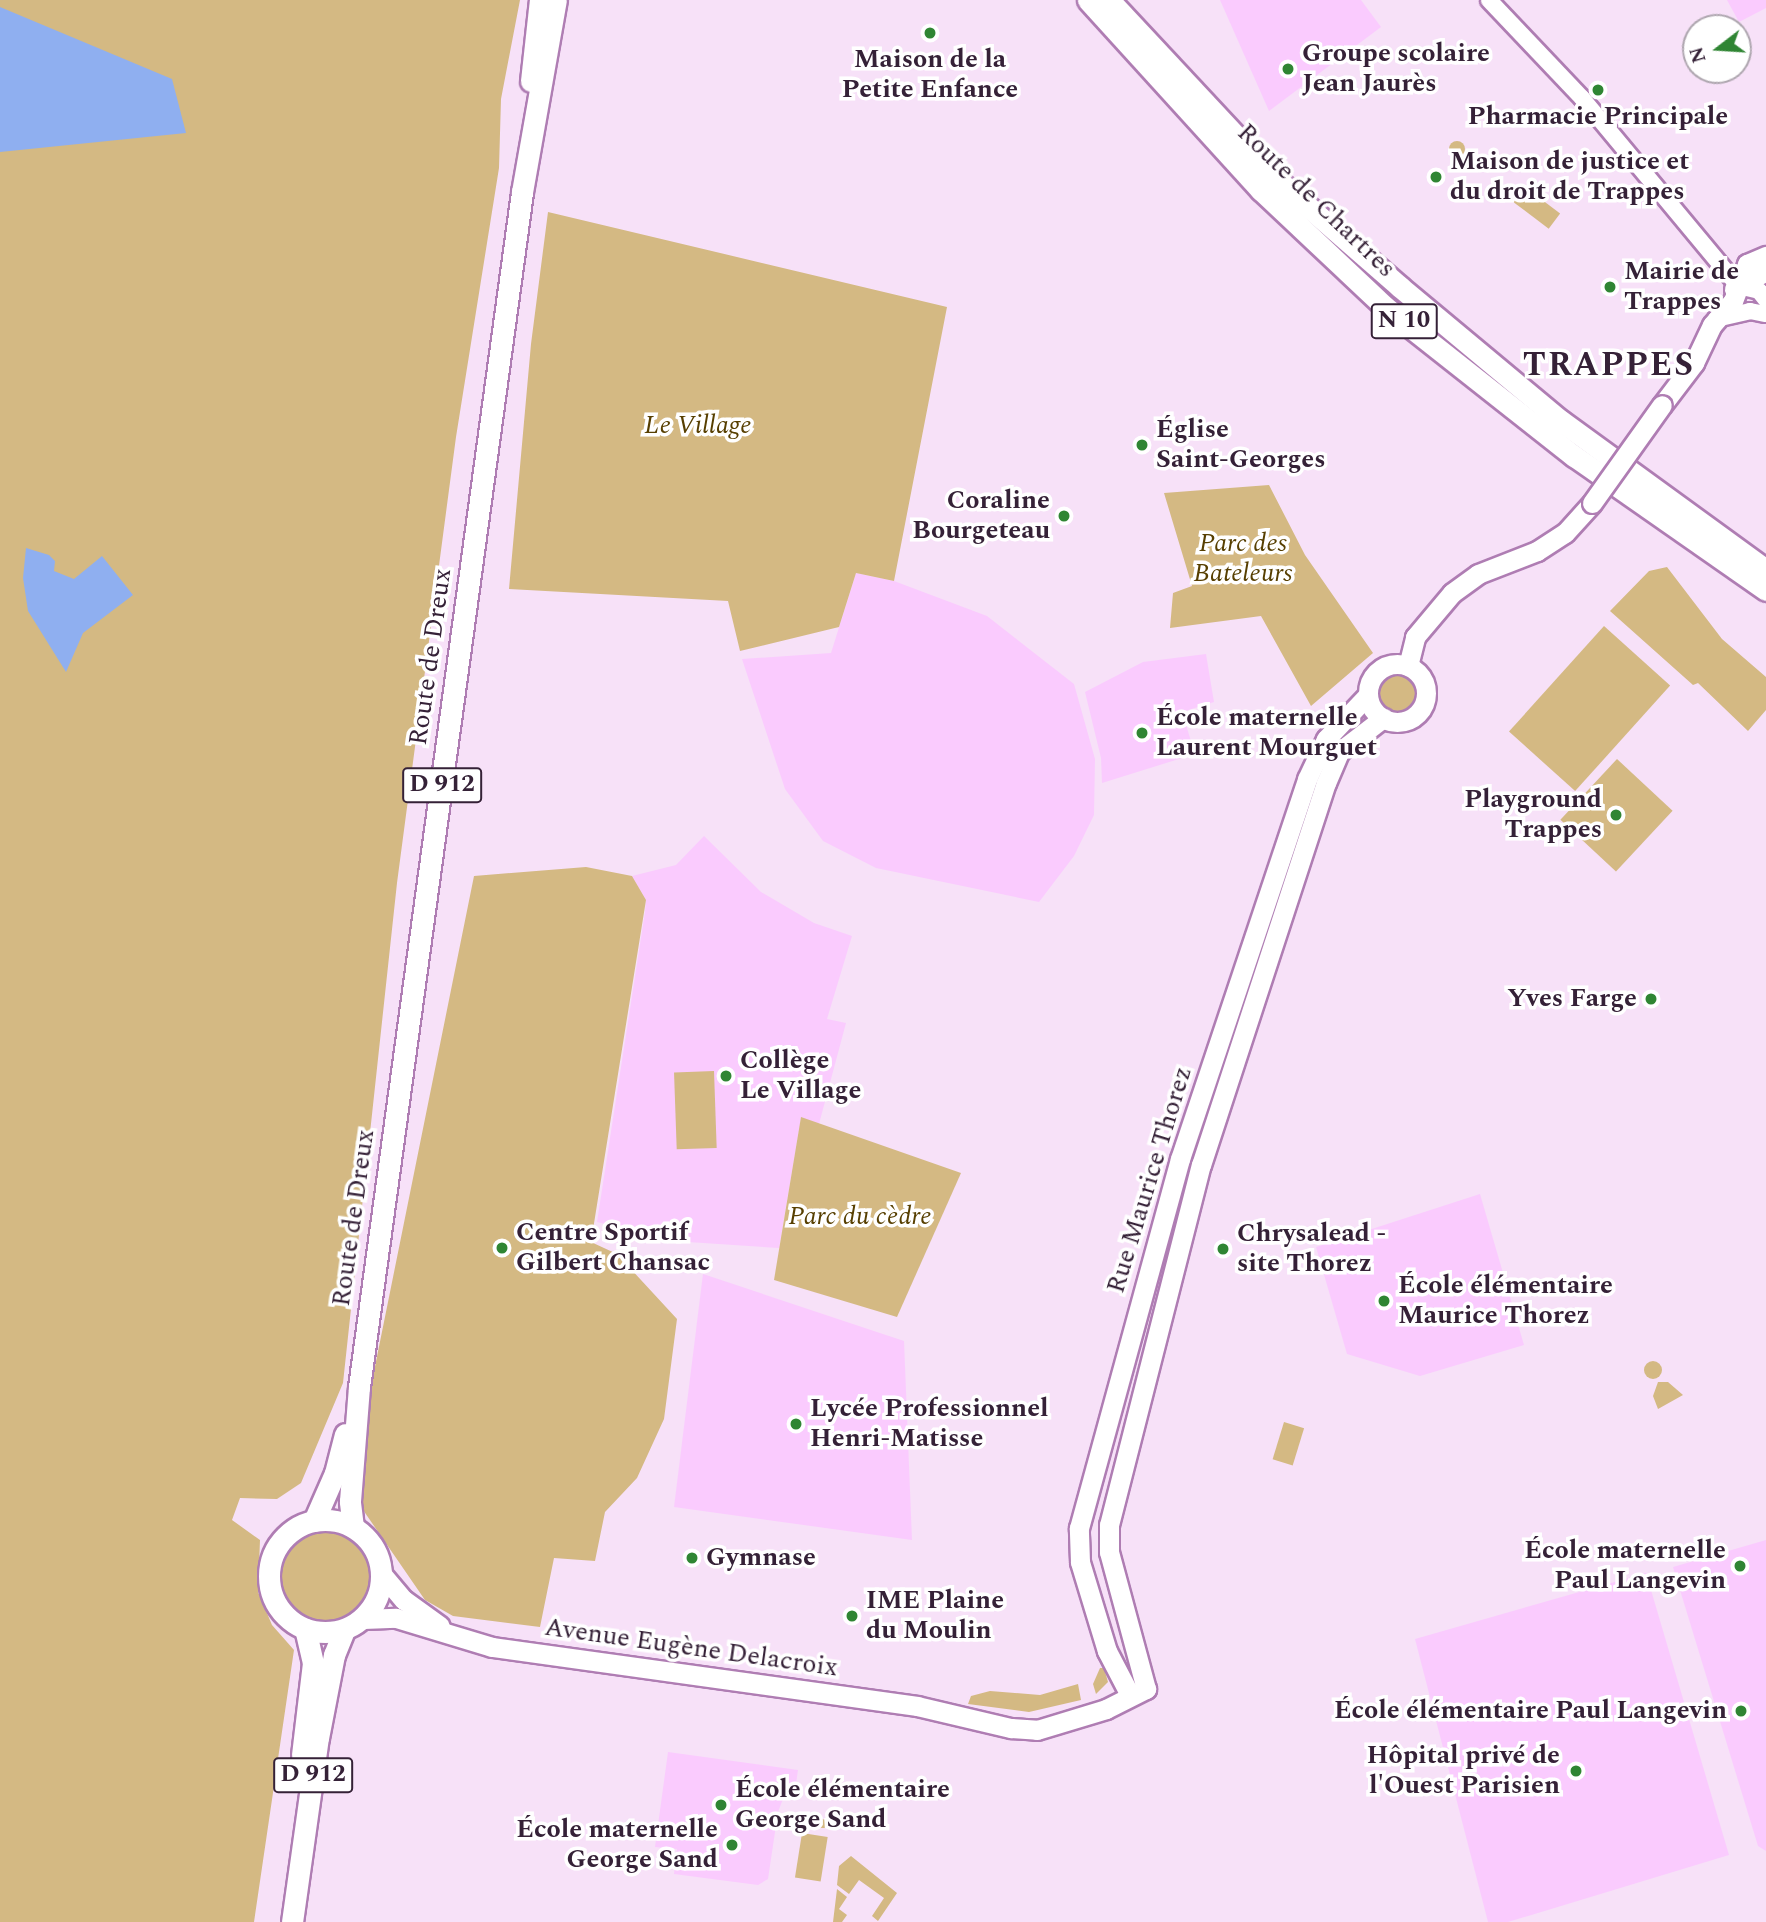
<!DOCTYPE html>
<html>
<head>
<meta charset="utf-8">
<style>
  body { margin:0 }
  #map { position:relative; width:1766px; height:1922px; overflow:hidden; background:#f7e1f8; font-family:Spectral,serif }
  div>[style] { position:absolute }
  .built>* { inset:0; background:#facbfe }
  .green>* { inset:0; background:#d4b983; transform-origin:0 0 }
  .round { border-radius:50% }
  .water>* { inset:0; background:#8faff0 }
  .roads { filter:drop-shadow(2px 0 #af7db3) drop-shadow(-2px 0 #af7db3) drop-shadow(0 2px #af7db3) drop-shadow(0 -2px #af7db3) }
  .tertiary>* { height:16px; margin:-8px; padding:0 8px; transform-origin:8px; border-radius:8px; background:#fff }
  .secondary>* { height:19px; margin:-9.5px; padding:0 9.5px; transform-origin:9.5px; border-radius:9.5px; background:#fff }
  .secondary>.ring { margin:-9.5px; padding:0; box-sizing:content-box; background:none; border:19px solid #fff; border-radius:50% }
  .primary>* { height:21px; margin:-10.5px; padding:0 10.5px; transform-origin:10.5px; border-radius:10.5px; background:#fff }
  .primary>.ring { margin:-10.5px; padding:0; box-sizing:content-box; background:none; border:21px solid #fff; border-radius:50% }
  .bridges { filter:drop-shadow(2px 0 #af7db3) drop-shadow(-2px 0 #af7db3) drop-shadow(0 2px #af7db3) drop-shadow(0 -2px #af7db3) }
  .secondary-bridge>* { height:19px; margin:-9.5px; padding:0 9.5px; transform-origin:9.5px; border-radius:9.5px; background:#fff }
  .dots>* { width:19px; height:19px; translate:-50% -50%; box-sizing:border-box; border:4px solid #fff; border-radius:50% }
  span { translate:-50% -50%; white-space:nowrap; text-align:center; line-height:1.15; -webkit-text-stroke:7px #fff; paint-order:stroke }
  .shield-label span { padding:2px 5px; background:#fff; border:2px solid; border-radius:5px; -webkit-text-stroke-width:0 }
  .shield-label { font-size:24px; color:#352137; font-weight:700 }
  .poi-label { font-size:26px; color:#352137; font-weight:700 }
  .left { translate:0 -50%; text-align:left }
  .right { translate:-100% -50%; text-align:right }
  .street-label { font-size:26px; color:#352137 }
  .park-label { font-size:26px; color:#573f01; font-style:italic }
  .district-label { font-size:33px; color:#352137; font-weight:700; letter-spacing:2px }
  .north { position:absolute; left:1682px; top:14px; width:70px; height:70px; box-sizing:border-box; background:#fff; border:2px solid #aea6af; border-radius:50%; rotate:253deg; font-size:19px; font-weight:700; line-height:28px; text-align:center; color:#352137 }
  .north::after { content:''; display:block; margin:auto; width:24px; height:32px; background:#2f8533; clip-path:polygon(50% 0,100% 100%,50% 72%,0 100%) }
</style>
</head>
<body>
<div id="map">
  <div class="built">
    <div style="clip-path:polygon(1220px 0,1361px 0,1381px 27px,1269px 111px)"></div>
    <div style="clip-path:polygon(1727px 0,1766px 0,1766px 8px,1739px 22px)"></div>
    <div style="clip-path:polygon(856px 573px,894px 581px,987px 616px,1074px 684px,1095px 759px,1094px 815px,1074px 856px,1039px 902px,876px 868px,823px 841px,785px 789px,742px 659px,831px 653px)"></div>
    <div style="clip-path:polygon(1206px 654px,1214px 702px,1182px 712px,1195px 754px,1102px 783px,1101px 758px,1085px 692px,1143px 662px)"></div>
    <div style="clip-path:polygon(704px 836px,761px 892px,814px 923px,852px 936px,827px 1019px,846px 1023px,819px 1124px,801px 1118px,779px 1248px,673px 1241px,597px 1222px,645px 912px,646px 900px,632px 876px,676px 865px)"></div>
    <div style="clip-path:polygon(1480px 1194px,1524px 1345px,1420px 1376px,1347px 1354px,1316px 1247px)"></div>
    <div style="clip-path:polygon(703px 1274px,904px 1341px,912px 1540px,674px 1507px)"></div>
    <div style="clip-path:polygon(1766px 1540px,1766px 1851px,1758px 1846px,1673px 1567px)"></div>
    <div style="clip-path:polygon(1646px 1573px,1729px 1855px,1508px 1922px,1488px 1922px,1415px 1639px)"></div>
    <div style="clip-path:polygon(668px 1752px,798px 1770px,795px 1791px,783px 1799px,778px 1812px,768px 1879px,758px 1885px,674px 1874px,677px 1849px,655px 1847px)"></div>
  </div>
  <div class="green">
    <div style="clip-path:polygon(0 0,520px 0,501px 99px,499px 168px,456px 437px,397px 883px,343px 1383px,301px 1483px,277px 1499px,240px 1498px,232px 1520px,260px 1540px,258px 1592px,272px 1625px,294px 1650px,254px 1922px,0 1922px)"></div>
    <div class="round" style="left:1449px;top:141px;width:16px;height:16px"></div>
    <div style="left:1525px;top:187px;width:44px;height:19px;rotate:37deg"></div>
    <div style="clip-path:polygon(548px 212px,947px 307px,894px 581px,856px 573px,839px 627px,740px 651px,728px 601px,509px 589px,531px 344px)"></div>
    <div style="clip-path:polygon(1269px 485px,1305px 555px,1373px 653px,1311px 706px,1261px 616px,1170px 628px,1173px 593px,1192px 586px,1164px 493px)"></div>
    <div style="clip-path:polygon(1667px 567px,1722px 639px,1766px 677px,1766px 710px,1748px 731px,1698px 683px,1693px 685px,1610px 611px,1649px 571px)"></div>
    <div style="left:1604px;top:626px;width:89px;height:142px;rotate:42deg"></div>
    <div class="round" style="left:1376px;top:672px;width:42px;height:42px"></div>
    <div style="left:1617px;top:759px;width:76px;height:83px;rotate:43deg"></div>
    <div style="clip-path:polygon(586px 867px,632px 876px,646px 900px,591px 1242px,617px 1254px,677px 1319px,664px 1419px,637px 1478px,605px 1512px,595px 1561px,554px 1558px,540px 1627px,453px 1616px,425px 1600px,361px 1507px,366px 1411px,474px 876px)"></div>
    <div style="left:714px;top:1071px;width:77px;height:40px;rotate:88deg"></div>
    <div style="clip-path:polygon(801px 1117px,961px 1173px,897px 1317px,774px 1280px)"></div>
    <div class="round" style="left:1644px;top:1361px;width:18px;height:18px"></div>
    <div style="clip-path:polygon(1658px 1382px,1668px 1382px,1683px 1395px,1658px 1409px,1653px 1396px)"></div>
    <div style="left:1284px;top:1422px;width:21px;height:39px;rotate:17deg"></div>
    <div class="round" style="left:280px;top:1531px;width:92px;height:92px"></div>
    <div style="clip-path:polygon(1100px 1668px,1104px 1668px,1108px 1682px,1096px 1694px,1093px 1684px)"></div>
    <div style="clip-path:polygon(1078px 1684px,1081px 1700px,1029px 1712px,968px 1704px,971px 1696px,990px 1691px,1040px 1695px)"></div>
    <div style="clip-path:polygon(803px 1817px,829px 1820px,828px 1828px,802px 1828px)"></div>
    <div style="left:802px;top:1833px;width:26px;height:45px;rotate:9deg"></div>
    <div style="clip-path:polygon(851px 1856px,897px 1893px,878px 1921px,872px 1916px,884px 1898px,859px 1880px,849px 1894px,837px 1885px,839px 1866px)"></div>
    <div style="clip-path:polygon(837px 1889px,847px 1897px,839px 1909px,847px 1915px,842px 1922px,833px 1922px)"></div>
  </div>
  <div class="water">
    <div style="clip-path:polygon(0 7px,172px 79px,186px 133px,0 152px)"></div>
    <div style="clip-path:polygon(26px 548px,49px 555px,55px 561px,54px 571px,74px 579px,102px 556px,133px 595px,83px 633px,66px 672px,28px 611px,23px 578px)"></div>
  </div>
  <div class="roads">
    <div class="tertiary">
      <div style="left:1489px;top:0;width:135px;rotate:46.5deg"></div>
      <div style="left:1582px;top:98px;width:244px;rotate:50.3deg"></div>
      <div style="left:1738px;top:286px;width:22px;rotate:13deg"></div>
      <div style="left:1759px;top:291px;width:11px;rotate:52deg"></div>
      <div style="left:1716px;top:319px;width:35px;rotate:-13deg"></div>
      <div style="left:1750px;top:311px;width:16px;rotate:11deg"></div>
    </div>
    <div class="secondary">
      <div style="left:1734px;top:289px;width:37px;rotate:-29deg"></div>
      <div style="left:1662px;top:405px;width:53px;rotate:-52.7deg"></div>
      <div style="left:1694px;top:363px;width:42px;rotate:-64.7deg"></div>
      <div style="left:1712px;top:325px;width:32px;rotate:-49deg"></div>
      <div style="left:1733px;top:301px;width:40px;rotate:-69deg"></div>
      <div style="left:1747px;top:264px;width:21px;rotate:-23deg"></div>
      <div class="ring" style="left:1368px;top:664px;width:39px;height:39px"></div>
      <div style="left:1408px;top:666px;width:30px;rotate:-76deg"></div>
      <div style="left:1415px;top:637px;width:57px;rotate:-49.9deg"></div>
      <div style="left:1452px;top:593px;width:32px;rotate:-36deg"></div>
      <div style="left:1478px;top:574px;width:63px;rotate:-21.3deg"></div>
      <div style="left:1537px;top:551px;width:33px;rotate:-33deg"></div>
      <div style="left:1565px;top:533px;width:40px;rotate:-48deg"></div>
      <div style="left:381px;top:1573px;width:35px;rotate:50deg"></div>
      <div style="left:404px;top:1600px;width:44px;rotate:35.8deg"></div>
      <div style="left:363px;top:1619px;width:33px;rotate:-2deg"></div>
      <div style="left:396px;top:1618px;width:100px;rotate:16.8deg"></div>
      <div style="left:492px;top:1647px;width:429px;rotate:7.9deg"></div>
      <div style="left:917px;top:1706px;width:97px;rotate:13.2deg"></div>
      <div style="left:1011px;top:1728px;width:26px;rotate:4deg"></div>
      <div style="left:1037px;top:1730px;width:72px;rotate:-16.9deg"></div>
      <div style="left:1106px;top:1709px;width:45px;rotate:-26.6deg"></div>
      <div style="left:1146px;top:1689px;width:142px;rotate:-105.1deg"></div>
      <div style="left:1109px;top:1552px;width:27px;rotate:-90deg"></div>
      <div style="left:1109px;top:1525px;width:372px;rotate:-75.7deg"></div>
      <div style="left:1201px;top:1165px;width:402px;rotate:-71.9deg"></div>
      <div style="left:1326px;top:783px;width:34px;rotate:-67deg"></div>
      <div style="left:1339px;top:752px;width:56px;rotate:-37.7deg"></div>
      <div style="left:1130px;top:1695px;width:50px;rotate:-117.6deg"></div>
      <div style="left:1107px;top:1651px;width:93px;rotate:-106.9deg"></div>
      <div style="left:1080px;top:1562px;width:34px;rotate:-92deg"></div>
      <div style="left:1079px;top:1528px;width:383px;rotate:-74.7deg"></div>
      <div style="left:1180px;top:1159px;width:401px;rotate:-71.5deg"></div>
      <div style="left:1307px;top:779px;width:44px;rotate:-64.6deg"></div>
      <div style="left:1326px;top:739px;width:57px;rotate:-46.4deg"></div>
    </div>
    <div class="primary">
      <div style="left:1088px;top:0;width:257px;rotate:47.7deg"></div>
      <div style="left:1261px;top:190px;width:170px;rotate:43.3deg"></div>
      <div style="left:1385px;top:307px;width:241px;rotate:38.3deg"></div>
      <div style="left:1574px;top:456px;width:234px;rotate:34.9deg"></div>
      <div style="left:1109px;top:0;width:242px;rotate:47deg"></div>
      <div style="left:1274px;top:177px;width:167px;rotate:41.1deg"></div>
      <div style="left:1400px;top:287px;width:209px;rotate:39.8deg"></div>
      <div style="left:1561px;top:421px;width:253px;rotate:36deg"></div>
      <div style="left:531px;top:81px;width:81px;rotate:-83.7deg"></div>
      <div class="ring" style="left:269px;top:1520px;width:91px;height:91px"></div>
      <div style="left:314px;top:1521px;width:52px;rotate:-66.4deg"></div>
      <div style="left:335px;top:1473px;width:40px;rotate:-75.6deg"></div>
      <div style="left:353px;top:1527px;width:26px;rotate:-97deg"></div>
      <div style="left:350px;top:1501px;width:114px;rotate:-85.5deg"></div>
      <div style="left:359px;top:1387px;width:1206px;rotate:-82.23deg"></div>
      <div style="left:522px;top:192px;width:195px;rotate:-80deg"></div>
      <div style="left:302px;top:1755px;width:93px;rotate:-83.2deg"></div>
      <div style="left:313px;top:1663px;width:35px;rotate:-103deg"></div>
      <div style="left:292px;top:1922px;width:186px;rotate:-82deg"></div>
      <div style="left:318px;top:1738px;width:85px;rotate:-79.1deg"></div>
      <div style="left:334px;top:1655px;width:27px;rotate:-68deg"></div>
    </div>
  </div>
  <div class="bridges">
    <div class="secondary-bridge">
      <div style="left:1592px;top:503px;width:120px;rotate:-54.5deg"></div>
    </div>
  </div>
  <div class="dots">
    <div style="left:930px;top:33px;background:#2f8533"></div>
    <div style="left:1288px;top:69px;background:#2f8533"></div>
    <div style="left:1598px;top:90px;background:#2f8533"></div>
    <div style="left:1436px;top:177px;background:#2f8533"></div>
    <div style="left:1610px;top:287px;background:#2f8533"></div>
    <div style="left:1142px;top:445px;background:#2f8533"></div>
    <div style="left:1064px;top:516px;background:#2f8533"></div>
    <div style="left:1142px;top:733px;background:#2f8533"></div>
    <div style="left:1616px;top:815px;background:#2f8533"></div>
    <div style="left:1651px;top:999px;background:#2f8533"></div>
    <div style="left:726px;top:1076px;background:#2f8533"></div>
    <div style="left:502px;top:1248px;background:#2f8533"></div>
    <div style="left:1223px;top:1249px;background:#2f8533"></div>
    <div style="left:1384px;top:1301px;background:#2f8533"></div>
    <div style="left:796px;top:1424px;background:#2f8533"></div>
    <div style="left:692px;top:1558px;background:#2f8533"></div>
    <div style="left:1740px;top:1566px;background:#2f8533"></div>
    <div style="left:852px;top:1616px;background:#2f8533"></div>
    <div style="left:1741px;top:1711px;background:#2f8533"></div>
    <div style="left:1576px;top:1771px;background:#2f8533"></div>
    <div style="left:721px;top:1805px;background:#2f8533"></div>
    <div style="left:732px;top:1845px;background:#2f8533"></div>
  </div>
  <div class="shield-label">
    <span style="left:1404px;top:321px">N 10</span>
    <span style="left:442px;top:785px">D 912</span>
    <span style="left:313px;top:1775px">D 912</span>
  </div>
  <div class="poi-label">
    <span class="left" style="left:1302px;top:69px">Groupe scolaire<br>Jean Jaurès</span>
    <span style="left:930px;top:75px">Maison de la<br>Petite Enfance</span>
    <span style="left:1598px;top:117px">Pharmacie Principale</span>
    <span class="left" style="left:1450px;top:177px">Maison de justice et<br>du droit de Trappes</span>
    <span class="left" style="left:1624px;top:287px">Mairie de<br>Trappes</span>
    <span class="left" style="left:1156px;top:445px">Église<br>Saint-Georges</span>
    <span class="right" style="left:1050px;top:516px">Coraline<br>Bourgeteau</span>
    <span class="left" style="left:1156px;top:733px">École maternelle<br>Laurent Mourguet</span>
    <span class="right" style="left:1602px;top:815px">Playground<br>Trappes</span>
    <span class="right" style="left:1637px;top:999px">Yves Farge</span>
    <span class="left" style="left:740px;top:1076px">Collège<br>Le Village</span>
    <span class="left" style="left:516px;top:1248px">Centre Sportif<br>Gilbert Chansac</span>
    <span class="left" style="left:1237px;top:1249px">Chrysalead -<br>site Thorez</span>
    <span class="left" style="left:1398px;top:1301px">École élémentaire<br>Maurice Thorez</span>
    <span class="left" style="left:810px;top:1424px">Lycée Professionnel<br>Henri-Matisse</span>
    <span class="right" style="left:1726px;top:1566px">École maternelle<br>Paul Langevin</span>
    <span class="left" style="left:706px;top:1558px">Gymnase</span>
    <span class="left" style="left:866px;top:1616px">IME Plaine<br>du Moulin</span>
    <span class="right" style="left:1727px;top:1711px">École élémentaire Paul Langevin</span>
    <span class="right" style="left:1560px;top:1771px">Hôpital privé de<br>l'Ouest Parisien</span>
    <span class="left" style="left:735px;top:1805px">École élémentaire<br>George Sand</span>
    <span class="right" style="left:718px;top:1845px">École maternelle<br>George Sand</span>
  </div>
  <div class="street-label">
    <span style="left:1316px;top:201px;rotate:44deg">Route de Chartres</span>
    <span style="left:431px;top:657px;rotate:-82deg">Route de Dreux</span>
    <span style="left:1150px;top:1180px;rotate:-73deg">Rue Maurice Thorez</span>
    <span style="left:354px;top:1218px;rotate:-82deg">Route de Dreux</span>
    <span style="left:691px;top:1648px;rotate:8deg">Avenue Eugène Delacroix</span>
  </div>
  <div class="park-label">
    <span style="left:698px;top:426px">Le Village</span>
    <span style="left:1243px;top:559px">Parc des<br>Bateleurs</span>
    <span style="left:860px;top:1217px">Parc du cèdre</span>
  </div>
  <div class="district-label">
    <span style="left:1609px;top:366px">TRAPPES</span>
  </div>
  <div class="north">N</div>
</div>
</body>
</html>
